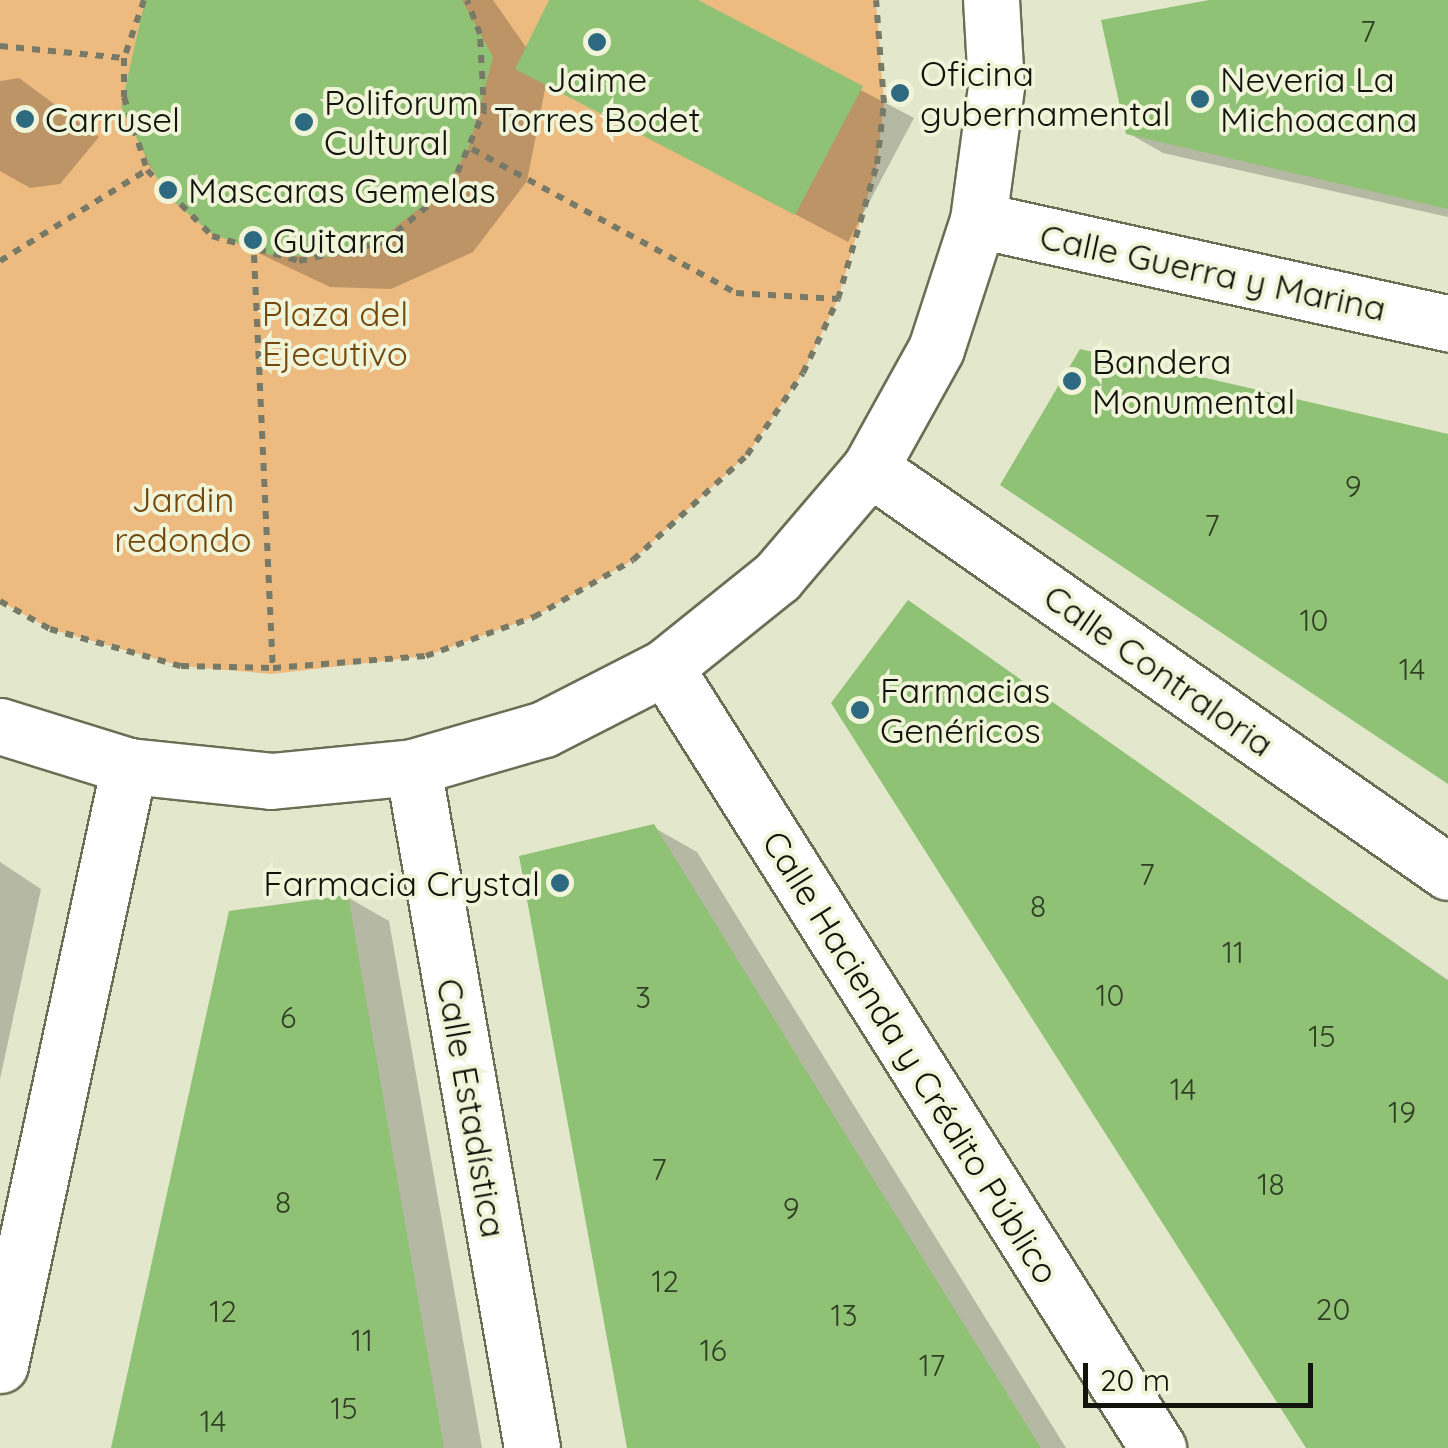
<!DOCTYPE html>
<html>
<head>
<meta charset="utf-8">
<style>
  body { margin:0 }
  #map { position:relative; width:1448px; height:1448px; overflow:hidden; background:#e3e7cb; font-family:Quicksand,sans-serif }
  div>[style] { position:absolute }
  .green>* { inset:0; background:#edba80 }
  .shadow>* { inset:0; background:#0003 }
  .building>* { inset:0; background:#8fc275 }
  .path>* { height:6px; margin-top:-3px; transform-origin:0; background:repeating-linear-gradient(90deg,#787a68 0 8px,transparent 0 16px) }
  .roads { filter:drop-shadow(2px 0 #6b6e55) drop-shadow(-2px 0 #6b6e55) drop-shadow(0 2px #6b6e55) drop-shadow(0 -2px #6b6e55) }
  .street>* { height:55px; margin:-27.5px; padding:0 27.5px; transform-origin:27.5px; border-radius:27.5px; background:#fff }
  .dots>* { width:28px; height:28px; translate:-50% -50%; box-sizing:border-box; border:5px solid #f0f4d8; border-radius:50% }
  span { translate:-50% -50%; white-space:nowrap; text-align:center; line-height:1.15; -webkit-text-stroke:8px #f0f4d8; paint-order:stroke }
  .number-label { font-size:30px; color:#313f25 }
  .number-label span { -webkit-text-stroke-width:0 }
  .poi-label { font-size:35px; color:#12130a }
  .left { translate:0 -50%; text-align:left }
  .right { translate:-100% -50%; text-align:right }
  .street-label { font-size:35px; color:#12130a }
  .park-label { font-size:35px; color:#72480e }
  .scale { position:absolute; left:1083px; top:1363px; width:230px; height:45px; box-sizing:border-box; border:5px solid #12130a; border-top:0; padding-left:12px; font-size:30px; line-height:35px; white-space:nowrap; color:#12130a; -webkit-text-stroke:8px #f0f4d8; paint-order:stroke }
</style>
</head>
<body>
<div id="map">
  <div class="green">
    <div style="clip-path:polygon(0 0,876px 0,884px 103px,877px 164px,838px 299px,803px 373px,747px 455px,633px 560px,534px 617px,426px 656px,272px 674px,181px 666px,50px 629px,0 601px)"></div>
  </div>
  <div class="shadow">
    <div style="clip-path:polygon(150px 0,493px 0,528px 50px,552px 0,689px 0,914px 118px,848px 242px,546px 84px,527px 181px,473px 252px,391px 289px,330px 287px,214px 232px,150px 167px,123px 106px)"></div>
    <div style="clip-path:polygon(1224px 0,1448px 0,1448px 217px,1163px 153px,1128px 133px)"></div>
    <div style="clip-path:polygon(19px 78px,99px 137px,60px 184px,30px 188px,0 171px,0 81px)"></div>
    <div style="clip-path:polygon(909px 604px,1448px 980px,1448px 1448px,1310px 1448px)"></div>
    <div style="clip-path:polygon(653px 827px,697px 852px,1066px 1448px,629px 1448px)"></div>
    <div style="clip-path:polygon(0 862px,41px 889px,0 1079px)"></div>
    <div style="clip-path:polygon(347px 897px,389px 921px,482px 1448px,113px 1448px)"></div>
  </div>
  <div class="building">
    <div style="clip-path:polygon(145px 0,462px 0,493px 57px,469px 147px,447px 187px,375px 243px,332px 257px,270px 255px,212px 234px,165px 194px,121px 107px)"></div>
    <div style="clip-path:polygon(549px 0,698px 0,863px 86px,795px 215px,515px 69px)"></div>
    <div style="clip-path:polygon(1209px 0,1448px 0,1448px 209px,1126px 134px,1101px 20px)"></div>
    <div style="clip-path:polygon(1080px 349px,1448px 434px,1448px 784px,1000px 485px)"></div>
    <div style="clip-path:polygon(908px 600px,1448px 981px,1448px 1448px,1306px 1448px,952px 893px,831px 703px)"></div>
    <div style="clip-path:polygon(654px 824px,834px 1116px,1041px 1448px,627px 1448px,519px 856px)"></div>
    <div style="clip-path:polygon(348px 895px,444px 1448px,111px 1448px,229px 911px)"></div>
  </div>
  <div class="path">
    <div style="left:144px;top:0;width:61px;rotate:109deg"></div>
    <div style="left:124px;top:58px;width:39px;rotate:90deg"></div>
    <div style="left:124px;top:97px;width:77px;rotate:72.5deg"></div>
    <div style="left:147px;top:170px;width:93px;rotate:45.4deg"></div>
    <div style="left:212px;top:236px;width:91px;rotate:16deg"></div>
    <div style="left:299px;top:261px;width:87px;rotate:-12.6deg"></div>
    <div style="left:384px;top:242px;width:87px;rotate:-39.4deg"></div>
    <div style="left:451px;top:187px;width:83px;rotate:-66.5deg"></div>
    <div style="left:484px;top:111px;width:77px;rotate:-93deg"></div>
    <div style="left:480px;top:34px;width:36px;rotate:-111deg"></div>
    <div style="left:0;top:46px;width:124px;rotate:5.6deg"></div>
    <div style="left:472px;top:149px;width:301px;rotate:28.6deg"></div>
    <div style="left:736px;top:293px;width:102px;rotate:3.4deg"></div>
    <div style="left:254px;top:255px;width:413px;rotate:87.4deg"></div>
    <div style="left:0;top:261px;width:173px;rotate:-31.8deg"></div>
    <div style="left:0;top:601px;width:57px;rotate:29.2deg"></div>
    <div style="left:50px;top:629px;width:136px;rotate:15.8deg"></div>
    <div style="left:181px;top:666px;width:92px;rotate:1.2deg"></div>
    <div style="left:273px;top:668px;width:153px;rotate:-4.5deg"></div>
    <div style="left:426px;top:656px;width:115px;rotate:-19.9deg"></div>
    <div style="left:534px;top:617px;width:114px;rotate:-29.9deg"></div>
    <div style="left:633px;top:560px;width:155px;rotate:-42.6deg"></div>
    <div style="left:747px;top:455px;width:99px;rotate:-55.7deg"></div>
    <div style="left:803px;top:373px;width:82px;rotate:-64.7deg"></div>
    <div style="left:838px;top:299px;width:141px;rotate:-73.9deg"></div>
    <div style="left:877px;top:164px;width:61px;rotate:-83.5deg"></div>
    <div style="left:884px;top:103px;width:103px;rotate:-94.4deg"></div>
  </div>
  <div class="roads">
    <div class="street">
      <div style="left:978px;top:220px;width:481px;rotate:12.4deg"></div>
      <div style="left:870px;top:468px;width:705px;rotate:34.95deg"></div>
      <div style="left:665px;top:667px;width:924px;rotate:57.74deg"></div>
      <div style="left:0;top:726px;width:135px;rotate:17.2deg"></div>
      <div style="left:129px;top:766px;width:143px;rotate:6deg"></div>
      <div style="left:271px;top:781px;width:143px;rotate:-5.6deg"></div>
      <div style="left:413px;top:767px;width:136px;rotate:-16.2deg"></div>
      <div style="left:544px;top:729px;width:136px;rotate:-27.1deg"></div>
      <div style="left:665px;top:667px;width:144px;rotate:-38.8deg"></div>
      <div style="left:777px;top:577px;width:143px;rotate:-49.5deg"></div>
      <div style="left:870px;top:468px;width:136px;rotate:-61deg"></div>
      <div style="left:936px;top:349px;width:136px;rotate:-72deg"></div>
      <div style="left:978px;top:220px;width:135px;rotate:-82.3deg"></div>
      <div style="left:996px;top:86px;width:86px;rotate:-93.3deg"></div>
      <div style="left:413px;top:767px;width:691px;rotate:80.09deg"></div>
      <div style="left:0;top:1365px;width:613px;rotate:-77.85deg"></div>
    </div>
  </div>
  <div class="dots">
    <div style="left:597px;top:42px;background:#2d6a81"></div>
    <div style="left:900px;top:93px;background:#2d6a81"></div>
    <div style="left:1200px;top:99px;background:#2d6a81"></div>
    <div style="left:25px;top:119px;background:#2d6a81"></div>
    <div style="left:304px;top:122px;background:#2d6a81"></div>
    <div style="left:168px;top:190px;background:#2d6a81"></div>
    <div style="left:253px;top:240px;background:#2d6a81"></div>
    <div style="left:1072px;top:381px;background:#2d6a81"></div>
    <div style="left:860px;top:710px;background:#2d6a81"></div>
    <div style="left:560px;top:883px;background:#2d6a81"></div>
  </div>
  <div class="number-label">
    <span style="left:1368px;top:31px">7</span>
    <span style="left:1353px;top:486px">9</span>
    <span style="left:1212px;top:525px">7</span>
    <span style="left:1314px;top:620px">10</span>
    <span style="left:1412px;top:669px">14</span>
    <span style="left:1147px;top:874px">7</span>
    <span style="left:1038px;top:906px">8</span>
    <span style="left:1233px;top:952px">11</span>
    <span style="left:1110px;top:995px">10</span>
    <span style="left:643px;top:997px">3</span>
    <span style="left:288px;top:1017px">6</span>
    <span style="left:1322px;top:1036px">15</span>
    <span style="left:1183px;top:1089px">14</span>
    <span style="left:1402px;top:1112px">19</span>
    <span style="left:659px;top:1169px">7</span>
    <span style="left:1271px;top:1184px">18</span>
    <span style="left:283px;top:1202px">8</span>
    <span style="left:791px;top:1208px">9</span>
    <span style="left:665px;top:1281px">12</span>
    <span style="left:1333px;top:1309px">20</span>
    <span style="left:223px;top:1311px">12</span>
    <span style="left:844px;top:1315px">13</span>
    <span style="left:362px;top:1340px">11</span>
    <span style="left:713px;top:1350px">16</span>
    <span style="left:932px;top:1365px">17</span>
    <span style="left:344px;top:1408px">15</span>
    <span style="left:213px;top:1421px">14</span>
  </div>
  <div class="poi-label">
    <span class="left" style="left:920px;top:93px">Oficina<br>gubernamental</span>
    <span style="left:597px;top:99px">Jaime<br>Torres Bodet</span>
    <span class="left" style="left:1220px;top:99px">Neveria La<br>Michoacana</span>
    <span class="left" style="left:324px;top:122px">Poliforum<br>Cultural</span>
    <span class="left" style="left:45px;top:119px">Carrusel</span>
    <span class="left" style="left:188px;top:190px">Mascaras Gemelas</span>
    <span class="left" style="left:273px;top:240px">Guitarra</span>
    <span class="left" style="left:1092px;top:381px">Bandera<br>Monumental</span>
    <span class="left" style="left:880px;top:710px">Farmacias<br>Genéricos</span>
    <span class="right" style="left:540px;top:883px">Farmacia Crystal</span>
  </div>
  <div class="street-label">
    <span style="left:1213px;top:272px;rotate:12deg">Calle Guerra y Marina</span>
    <span style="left:1159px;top:670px;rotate:35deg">Calle Contraloria</span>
    <span style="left:911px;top:1057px;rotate:58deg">Calle Hacienda y Crédito Público</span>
    <span style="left:472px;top:1108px;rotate:80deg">Calle Estadística</span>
  </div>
  <div class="park-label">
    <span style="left:335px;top:333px">Plaza del<br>Ejecutivo</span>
    <span style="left:183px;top:519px">Jardin<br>redondo</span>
  </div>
  <div class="scale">20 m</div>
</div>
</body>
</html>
